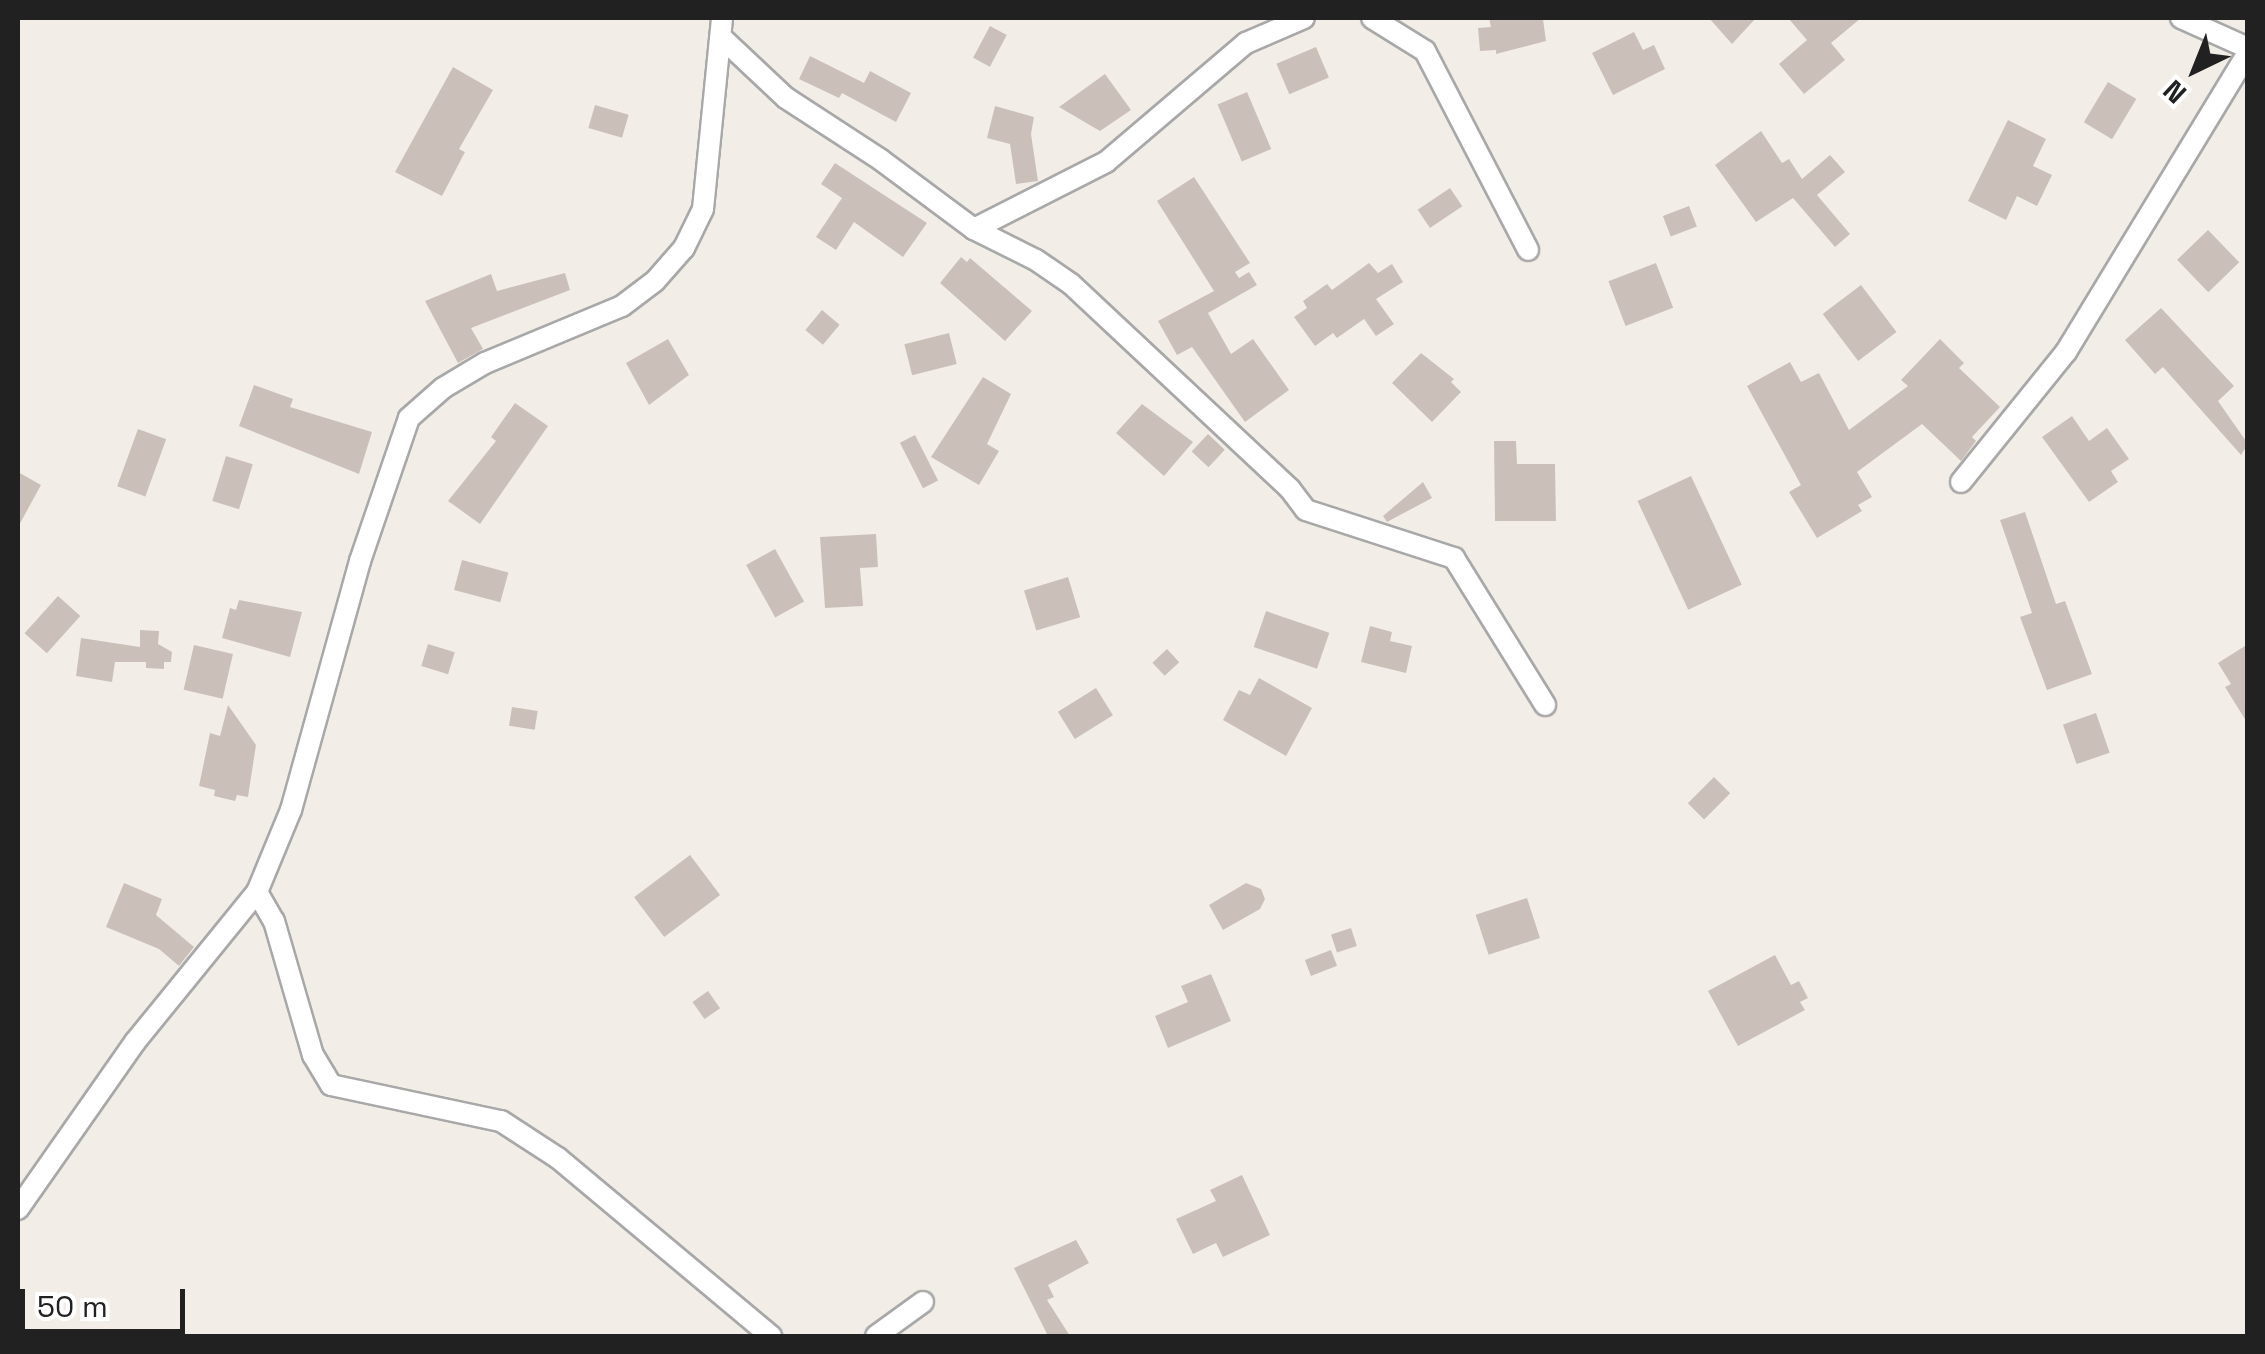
<!DOCTYPE html>
<html>
<head>
<meta charset="utf-8">
<style>
  body { margin:0 }
  #map { position:relative; width:2265px; height:1354px; overflow:hidden; background:#f2eee7; font-family:"Space Grotesk",sans-serif }
  div>[style] { position:absolute }
  .building>* { inset:0; background:#cbc0b9; transform-origin:0 0 }
  .roads { filter:drop-shadow(2px 0 #a8a8a8) drop-shadow(-2px 0 #a8a8a8) drop-shadow(0 2px #a8a8a8) drop-shadow(0 -2px #a8a8a8) }
  .street>* { height:20px; margin:-10px; padding:0 10px; transform-origin:10px; border-radius:10px; background:#fff }
  span { translate:-50% -50%; white-space:nowrap; text-align:center; line-height:1.15; -webkit-text-stroke:8px #fff; paint-order:stroke }
  .frame { position:absolute; inset:0; border:20px solid #212121; pointer-events:none }
  .north { position:absolute; left:2145px; top:20px; width:100px; height:100px; -webkit-text-stroke:8px #fff; paint-order:stroke; rotate:223deg; font-size:28px; font-weight:700; line-height:40px; text-align:center; color:#212121 }
  .north::after { content:''; display:block; margin:auto; width:35px; height:45px; background:#212121; clip-path:polygon(50% 0,100% 100%,50% 72%,0 100%) }
  .scale { position:absolute; left:20px; top:1289px; width:165px; height:45px; box-sizing:border-box; border:5px solid #212121; border-top:0; padding-left:12px; font-size:30px; line-height:35px; white-space:nowrap; color:#212121; -webkit-text-stroke:8px #fff; paint-order:stroke }
</style>
</head>
<body>
<div id="map">
  <div class="building">
    <div style="clip-path:polygon(1489px 18px,1543px 19px,1546px 41px,1496px 54px,1496px 50px,1480px 51px,1478px 28px,1491px 27px)"></div>
    <div style="clip-path:polygon(1709px 18px,1756px 18px,1732px 44px)"></div>
    <div style="clip-path:polygon(1788px 18px,1861px 18px,1831px 43px,1845px 60px,1804px 94px,1779px 64px,1807px 40px)"></div>
    <div style="left:990px;top:26px;width:19px;height:36px;rotate:28deg"></div>
    <div style="clip-path:polygon(1634px 32px,1643px 50px,1654px 45px,1665px 69px,1613px 95px,1592px 53px)"></div>
    <div style="left:1316px;top:47px;width:33px;height:43px;rotate:67deg"></div>
    <div style="clip-path:polygon(810px 56px,864px 83px,870px 71px,911px 93px,896px 122px,842px 93px,839px 98px,799px 79px)"></div>
    <div style="clip-path:polygon(453px 67px,493px 90px,459px 149px,465px 152px,442px 196px,395px 172px)"></div>
    <div style="clip-path:polygon(1105px 74px,1131px 110px,1100px 131px,1059px 107px)"></div>
    <div style="left:2108px;top:82px;width:33px;height:47px;rotate:31deg"></div>
    <div style="left:1247px;top:92px;width:62px;height:32px;rotate:67deg"></div>
    <div style="left:595px;top:105px;width:35px;height:24px;rotate:16deg"></div>
    <div style="clip-path:polygon(995px 106px,1034px 117px,1031px 134px,1038px 181px,1016px 184px,1010px 144px,987px 138px)"></div>
    <div style="clip-path:polygon(2008px 120px,2046px 139px,2033px 166px,2052px 175px,2037px 206px,2017px 196px,2006px 220px,1968px 201px)"></div>
    <div style="clip-path:polygon(1761px 131px,1782px 163px,1789px 159px,1802px 179px,1830px 155px,1845px 172px,1817px 195px,1850px 234px,1835px 247px,1793px 198px,1756px 222px,1715px 165px)"></div>
    <div style="clip-path:polygon(835px 163px,927px 223px,903px 257px,854px 222px,836px 250px,816px 237px,842px 198px,821px 184px)"></div>
    <div style="clip-path:polygon(1194px 177px,1250px 263px,1235px 272px,1239px 278px,1249px 272px,1257px 285px,1208px 313px,1231px 354px,1253px 339px,1289px 390px,1245px 422px,1192px 347px,1177px 355px,1158px 321px,1214px 291px,1157px 201px)"></div>
    <div style="left:1450px;top:188px;width:22px;height:39px;rotate:56deg"></div>
    <div style="left:1689px;top:206px;width:22px;height:28px;rotate:69deg"></div>
    <div style="left:2208px;top:230px;width:45px;height:43px;rotate:46deg"></div>
    <div style="clip-path:polygon(961px 257px,967px 262px,970px 258px,1032px 311px,1005px 341px,940px 283px)"></div>
    <div style="clip-path:polygon(1369px 263px,1378px 273px,1392px 264px,1403px 282px,1376px 299px,1394px 324px,1376px 336px,1364px 319px,1337px 338px,1333px 333px,1315px 346px,1294px 317px,1307px 308px,1303px 301px,1327px 284px,1332px 290px)"></div>
    <div style="left:1656px;top:263px;width:48px;height:51px;rotate:69deg"></div>
    <div style="clip-path:polygon(565px 273px,570px 290px,471px 328px,483px 349px,458px 363px,425px 301px,491px 274px,497px 291px)"></div>
    <div style="left:1861px;top:285px;width:59px;height:48px;rotate:53deg"></div>
    <div style="clip-path:polygon(2161px 308px,2234px 386px,2218px 401px,2248px 444px,2241px 455px,2163px 367px,2155px 374px,2125px 340px)"></div>
    <div style="left:822px;top:310px;width:23px;height:26px;rotate:40deg"></div>
    <div style="left:949px;top:333px;width:32px;height:46px;rotate:76deg"></div>
    <div style="clip-path:polygon(668px 339px,689px 375px,649px 405px,626px 363px)"></div>
    <div style="clip-path:polygon(1940px 339px,1964px 363px,1959px 368px,2000px 407px,1972px 437px,1976px 441px,1961px 461px,1922px 424px,1857px 472px,1872px 497px,1858px 505px,1862px 511px,1817px 538px,1789px 492px,1801px 485px,1747px 386px,1790px 362px,1801px 382px,1819px 373px,1849px 430px,1908px 386px,1901px 380px)"></div>
    <div style="clip-path:polygon(1421px 353px,1454px 379px,1451px 382px,1461px 392px,1432px 422px,1392px 383px)"></div>
    <div style="clip-path:polygon(983px 377px,1011px 394px,987px 444px,999px 451px,979px 485px,931px 457px)"></div>
    <div style="clip-path:polygon(254px 385px,293px 399px,290px 407px,372px 432px,359px 474px,239px 426px)"></div>
    <div style="clip-path:polygon(515px 403px,548px 426px,480px 524px,448px 501px,496px 441px,491px 437px)"></div>
    <div style="clip-path:polygon(1142px 404px,1193px 442px,1164px 476px,1116px 433px)"></div>
    <div style="clip-path:polygon(2072px 416px,2089px 441px,2107px 428px,2129px 459px,2111px 471px,2118px 482px,2089px 502px,2042px 437px)"></div>
    <div style="left:138px;top:429px;width:30px;height:61px;rotate:20deg"></div>
    <div style="left:1208px;top:434px;width:23px;height:24px;rotate:43deg"></div>
    <div style="left:915px;top:435px;width:51px;height:17px;rotate:63deg"></div>
    <div style="clip-path:polygon(1494px 441px,1516px 441px,1517px 464px,1555px 464px,1556px 521px,1495px 521px)"></div>
    <div style="left:226px;top:456px;width:28px;height:47px;rotate:17deg"></div>
    <div style="clip-path:polygon(18px 472px,41px 485px,18px 527px)"></div>
    <div style="left:1691px;top:476px;width:120px;height:59px;rotate:65deg"></div>
    <div style="clip-path:polygon(1423px 482px,1432px 498px,1387px 522px,1383px 516px)"></div>
    <div style="clip-path:polygon(2025px 512px,2056px 604px,2065px 601px,2092px 674px,2047px 690px,2020px 617px,2032px 613px,2000px 520px)"></div>
    <div style="clip-path:polygon(876px 534px,878px 567px,860px 568px,863px 606px,825px 608px,820px 537px)"></div>
    <div style="left:775px;top:549px;width:60px;height:33px;rotate:61deg"></div>
    <div style="left:462px;top:560px;width:48px;height:31px;rotate:15deg"></div>
    <div style="left:1068px;top:577px;width:42px;height:46px;rotate:73deg"></div>
    <div style="left:58px;top:596px;width:30px;height:50px;rotate:42deg"></div>
    <div style="clip-path:polygon(239px 600px,302px 612px,290px 657px,222px 638px,230px 608px,236px 610px)"></div>
    <div style="left:1266px;top:611px;width:67px;height:38px;rotate:19deg"></div>
    <div style="clip-path:polygon(1370px 626px,1392px 632px,1390px 641px,1412px 646px,1406px 673px,1361px 662px)"></div>
    <div style="clip-path:polygon(140px 630px,159px 631px,158px 644px,172px 652px,171px 662px,164px 662px,164px 669px,146px 668px,146px 662px,115px 662px,112px 682px,76px 676px,81px 638px,140px 647px)"></div>
    <div style="left:428px;top:644px;width:28px;height:23px;rotate:17deg"></div>
    <div style="clip-path:polygon(2248px 644px,2248px 724px,2225px 687px,2231px 684px,2218px 663px)"></div>
    <div style="left:194px;top:645px;width:40px;height:46px;rotate:13deg"></div>
    <div style="left:1167px;top:649px;width:18px;height:20px;rotate:47deg"></div>
    <div style="clip-path:polygon(1259px 678px,1312px 708px,1286px 756px,1223px 720px,1239px 690px,1250px 695px)"></div>
    <div style="left:1096px;top:688px;width:32px;height:45px;rotate:58deg"></div>
    <div style="clip-path:polygon(228px 705px,256px 745px,248px 797px,237px 795px,235px 801px,214px 796px,215px 790px,199px 786px,210px 733px,220px 736px)"></div>
    <div style="left:512px;top:707px;width:26px;height:19px;rotate:9deg"></div>
    <div style="left:2096px;top:713px;width:42px;height:35px;rotate:71deg"></div>
    <div style="left:1714px;top:777px;width:23px;height:37px;rotate:45deg"></div>
    <div style="left:690px;top:855px;width:50px;height:70px;rotate:53deg"></div>
    <div style="clip-path:polygon(124px 883px,162px 899px,156px 915px,194px 947px,179px 966px,159px 949px,106px 927px)"></div>
    <div style="clip-path:polygon(1246px 883px,1261px 889px,1265px 899px,1260px 909px,1223px 930px,1209px 905px)"></div>
    <div style="left:1527px;top:898px;width:42px;height:54px;rotate:72deg"></div>
    <div style="left:1351px;top:928px;width:19px;height:21px;rotate:72deg"></div>
    <div style="left:1331px;top:950px;width:17px;height:28px;rotate:69deg"></div>
    <div style="clip-path:polygon(1775px 955px,1791px 985px,1799px 981px,1808px 998px,1800px 1002px,1805px 1010px,1738px 1046px,1708px 991px)"></div>
    <div style="clip-path:polygon(1211px 974px,1231px 1021px,1168px 1048px,1155px 1016px,1188px 1002px,1181px 986px)"></div>
    <div style="left:708px;top:991px;width:21px;height:19px;rotate:55deg"></div>
    <div style="clip-path:polygon(1242px 1175px,1270px 1235px,1223px 1257px,1216px 1243px,1193px 1254px,1176px 1219px,1216px 1201px,1210px 1190px)"></div>
    <div style="clip-path:polygon(1076px 1240px,1089px 1263px,1048px 1285px,1054px 1297px,1047px 1300px,1070px 1336px,1048px 1336px,1014px 1268px)"></div>
  </div>
  <div class="roads">
    <div class="street">
      <div style="left:1372px;top:18px;width:62px;rotate:31.9deg"></div>
      <div style="left:1425px;top:51px;width:224px;rotate:62.6deg"></div>
      <div style="left:2181px;top:18px;width:73px;rotate:24.1deg"></div>
      <div style="left:721px;top:37px;width:89px;rotate:43.2deg"></div>
      <div style="left:786px;top:98px;width:113px;rotate:33.1deg"></div>
      <div style="left:881px;top:160px;width:116px;rotate:36.6deg"></div>
      <div style="left:974px;top:229px;width:69px;rotate:26.6deg"></div>
      <div style="left:1036px;top:260px;width:42px;rotate:34.4deg"></div>
      <div style="left:1071px;top:284px;width:300px;rotate:43.1deg"></div>
      <div style="left:1290px;top:489px;width:26px;rotate:53deg"></div>
      <div style="left:1306px;top:510px;width:156px;rotate:18deg"></div>
      <div style="left:1454px;top:558px;width:173px;rotate:58.2deg"></div>
      <div style="left:974px;top:229px;width:148px;rotate:-26.9deg"></div>
      <div style="left:1106px;top:162px;width:184px;rotate:-40.4deg"></div>
      <div style="left:1246px;top:43px;width:63px;rotate:-23.3deg"></div>
      <div style="left:1961px;top:482px;width:167px;rotate:-51.1deg"></div>
      <div style="left:2066px;top:352px;width:350px;rotate:-58.7deg"></div>
      <div style="left:257px;top:892px;width:34px;rotate:60deg"></div>
      <div style="left:274px;top:921px;width:140px;rotate:73.8deg"></div>
      <div style="left:313px;top:1055px;width:35px;rotate:59deg"></div>
      <div style="left:331px;top:1085px;width:174px;rotate:12deg"></div>
      <div style="left:501px;top:1121px;width:68px;rotate:33deg"></div>
      <div style="left:558px;top:1158px;width:278px;rotate:39.9deg"></div>
      <div style="left:18px;top:1209px;width:204px;rotate:-55deg"></div>
      <div style="left:135px;top:1042px;width:193px;rotate:-50.9deg"></div>
      <div style="left:257px;top:892px;width:89px;rotate:-67.5deg"></div>
      <div style="left:291px;top:810px;width:258px;rotate:-74.5deg"></div>
      <div style="left:360px;top:561px;width:151px;rotate:-71.1deg"></div>
      <div style="left:409px;top:418px;width:45px;rotate:-41.4deg"></div>
      <div style="left:443px;top:388px;width:49px;rotate:-30.8deg"></div>
      <div style="left:485px;top:363px;width:148px;rotate:-22.6deg"></div>
      <div style="left:622px;top:306px;width:41px;rotate:-37.1deg"></div>
      <div style="left:655px;top:281px;width:44px;rotate:-48.7deg"></div>
      <div style="left:684px;top:248px;width:43px;rotate:-64deg"></div>
      <div style="left:703px;top:209px;width:192px;rotate:-84.3deg"></div>
      <div style="left:876px;top:1336px;width:58px;rotate:-35.9deg"></div>
    </div>
  </div>
  <div class="frame"></div>
  <div class="north">N</div>
  <div class="scale">50 m</div>
</div>
</body>
</html>
